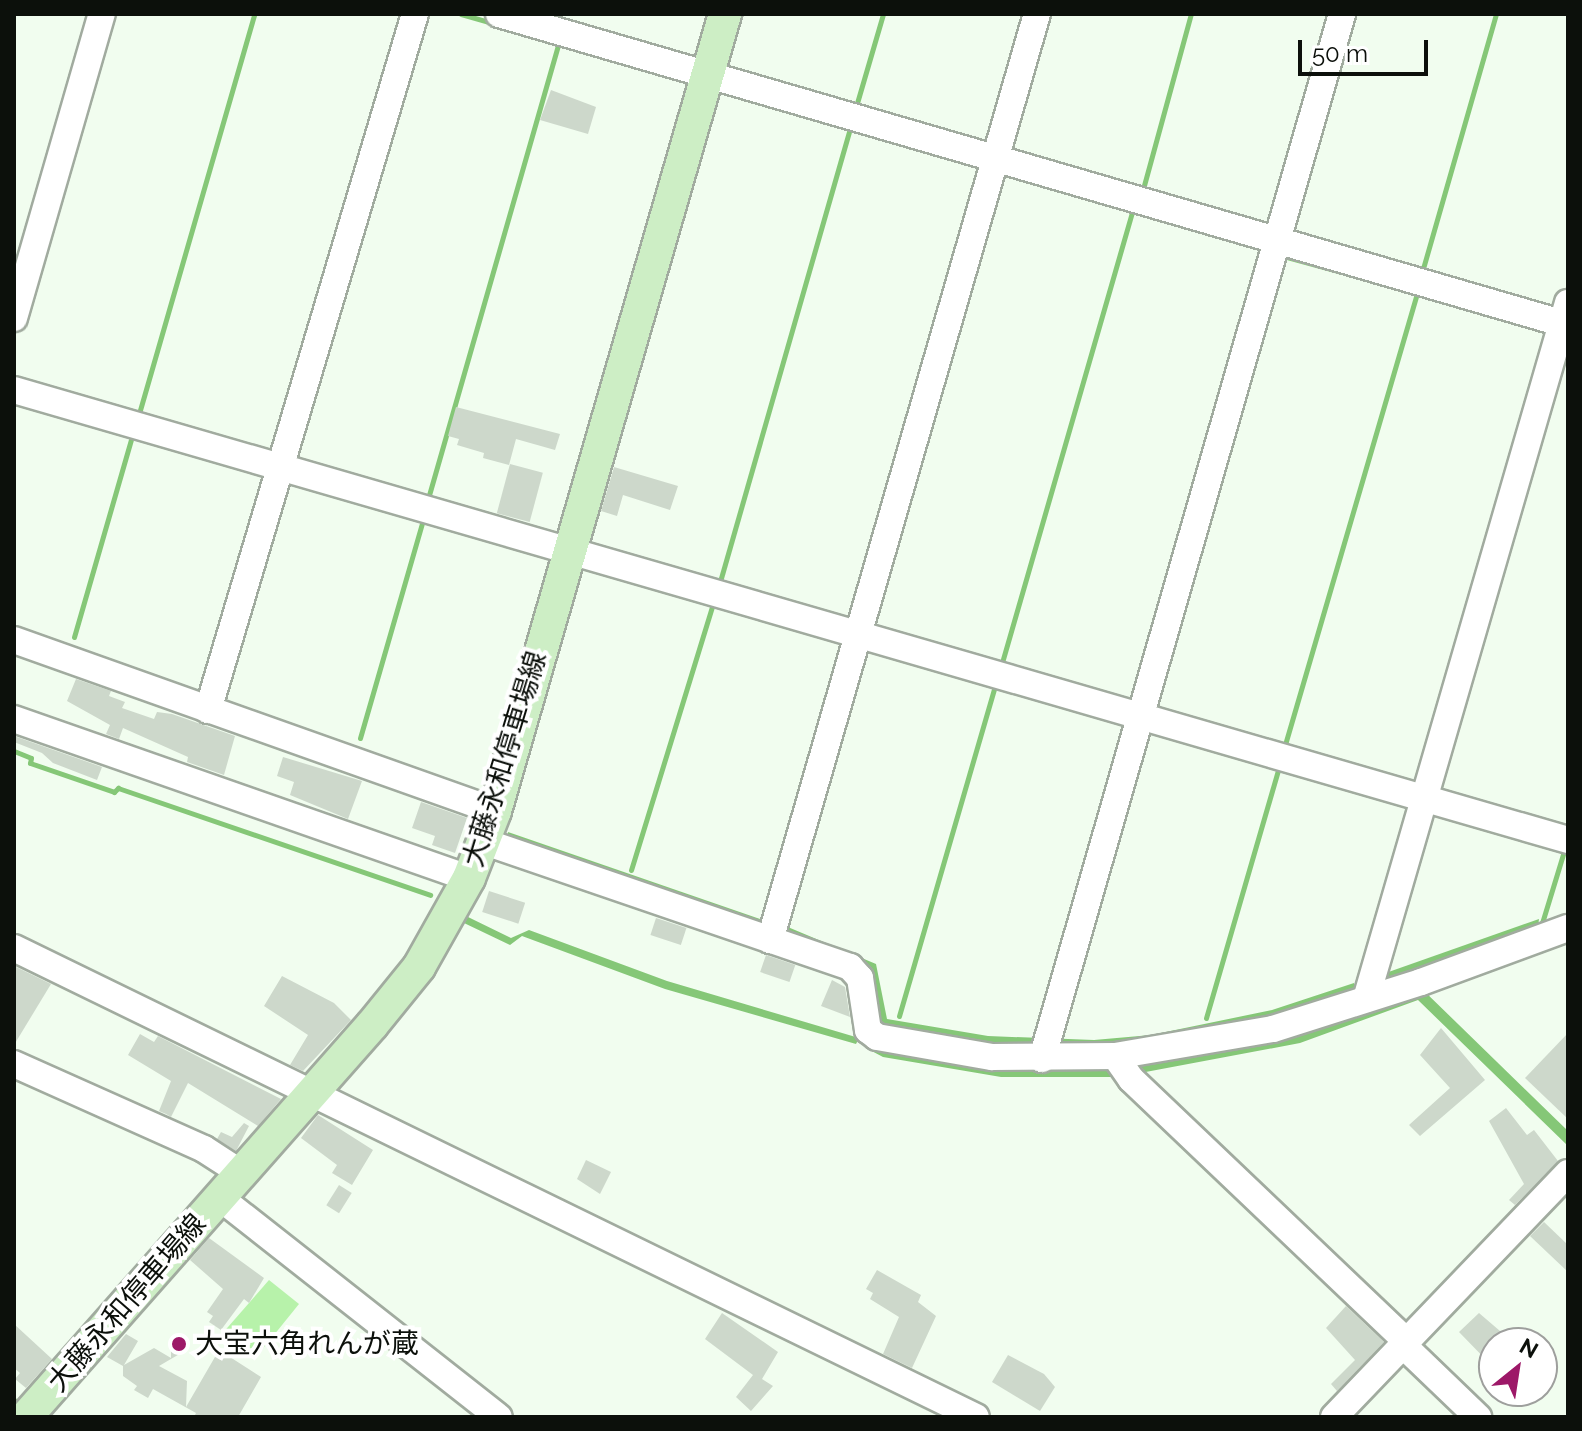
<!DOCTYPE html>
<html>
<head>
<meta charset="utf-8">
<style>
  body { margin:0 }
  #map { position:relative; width:1582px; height:1431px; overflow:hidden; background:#f1fdef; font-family:Raleway,"Noto Sans JP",sans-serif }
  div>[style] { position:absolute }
  .green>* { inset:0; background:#b7f2aa }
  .water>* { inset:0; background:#85c777 }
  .stream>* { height:5px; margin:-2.5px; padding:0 2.5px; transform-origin:2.5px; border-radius:2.5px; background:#85c777 }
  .building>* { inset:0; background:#cdd8cb; transform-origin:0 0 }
  .roads { filter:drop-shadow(2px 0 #a1ab9f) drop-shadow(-2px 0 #a1ab9f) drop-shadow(0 2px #a1ab9f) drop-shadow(0 -2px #a1ab9f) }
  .minor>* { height:26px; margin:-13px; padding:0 13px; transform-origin:13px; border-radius:13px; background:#fff }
  .major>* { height:32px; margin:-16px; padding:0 16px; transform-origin:16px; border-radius:16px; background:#cdeec5 }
  .dots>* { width:22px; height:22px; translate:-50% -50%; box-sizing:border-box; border:4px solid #fff; border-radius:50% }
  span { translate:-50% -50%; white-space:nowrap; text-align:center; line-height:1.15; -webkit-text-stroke:8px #fff; paint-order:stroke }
  .street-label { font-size:28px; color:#0c100b }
  .poi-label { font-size:28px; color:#0c100b }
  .left { translate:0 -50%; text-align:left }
  .frame { position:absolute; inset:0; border:16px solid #0c100b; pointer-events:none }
  .north { position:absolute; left:1478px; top:1327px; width:80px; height:80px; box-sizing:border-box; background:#fff; border:2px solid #9e9f9d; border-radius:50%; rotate:30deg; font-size:22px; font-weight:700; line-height:32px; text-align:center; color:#0c100b }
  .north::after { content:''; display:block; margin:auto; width:28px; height:36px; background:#9d1868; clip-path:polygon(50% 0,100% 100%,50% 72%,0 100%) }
  .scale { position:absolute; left:1298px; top:40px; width:130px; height:36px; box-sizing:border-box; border:4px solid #0c100b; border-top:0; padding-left:10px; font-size:24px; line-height:28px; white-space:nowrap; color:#0c100b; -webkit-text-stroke:6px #fff; paint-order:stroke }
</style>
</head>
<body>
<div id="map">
  <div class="green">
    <div style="clip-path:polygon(269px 1280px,299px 1304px,257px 1356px,221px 1335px)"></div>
  </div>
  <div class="water">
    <div style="clip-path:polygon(508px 832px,760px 919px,759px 929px,507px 837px)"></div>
    <div style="clip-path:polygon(468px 917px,511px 938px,529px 930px,667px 981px,859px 1038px,856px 1044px,665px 989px,522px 936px,510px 945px,464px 923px)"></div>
    <div style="clip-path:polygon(1539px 919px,1538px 927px,1380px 984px,1380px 975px)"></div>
    <div style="clip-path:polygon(783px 925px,876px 964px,887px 1019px,988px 1036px,1094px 1040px,1151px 1035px,1272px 1010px,1354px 983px,1356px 991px,1296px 1012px,1139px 1043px,995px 1049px,878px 1028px,868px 978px,782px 936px)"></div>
    <div style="clip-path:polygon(1421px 988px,1568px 1131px,1568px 1146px,1418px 1000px,1300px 1043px,1119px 1077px,1001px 1077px,883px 1057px,866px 1048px,869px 1042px,1060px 1066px)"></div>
  </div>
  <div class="stream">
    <div style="left:461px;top:14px;width:32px;rotate:16deg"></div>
    <div style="left:857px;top:103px;width:93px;rotate:-73.7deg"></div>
    <div style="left:1143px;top:189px;width:181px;rotate:-74.7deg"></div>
    <div style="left:1287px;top:257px;width:56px;rotate:15.5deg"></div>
    <div style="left:1422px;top:272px;width:268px;rotate:-74deg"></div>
    <div style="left:138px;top:417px;width:419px;rotate:-73.9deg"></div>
    <div style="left:427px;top:502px;width:478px;rotate:-74deg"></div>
    <div style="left:719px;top:585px;width:476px;rotate:-74deg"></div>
    <div style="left:74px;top:637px;width:205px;rotate:-73.9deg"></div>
    <div style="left:1001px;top:666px;width:475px;rotate:-73.9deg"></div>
    <div style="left:360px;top:738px;width:227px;rotate:-73.9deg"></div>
    <div style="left:1284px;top:748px;width:473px;rotate:-73.7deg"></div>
    <div style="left:14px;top:751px;width:18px;rotate:22deg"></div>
    <div style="left:31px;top:758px;width:5px;rotate:101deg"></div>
    <div style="left:30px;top:763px;width:89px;rotate:19deg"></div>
    <div style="left:114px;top:792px;width:6px;rotate:-45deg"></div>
    <div style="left:118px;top:788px;width:330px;rotate:18.9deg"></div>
    <div style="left:631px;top:870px;width:279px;rotate:-72.9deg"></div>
    <div style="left:1532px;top:927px;width:11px;rotate:-22deg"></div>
    <div style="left:1542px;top:923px;width:75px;rotate:-73deg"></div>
    <div style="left:899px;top:1016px;width:345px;rotate:-73.8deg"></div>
    <div style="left:1206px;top:1018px;width:258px;rotate:-73.8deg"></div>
    <div style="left:14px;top:1400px;width:2px;rotate:27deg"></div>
  </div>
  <div class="building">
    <div style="clip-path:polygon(551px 90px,596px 107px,588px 134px,540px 120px)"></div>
    <div style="clip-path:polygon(456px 407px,560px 434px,555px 450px,516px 439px,509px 465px,483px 458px,484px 453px,457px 445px,459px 439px,448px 436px)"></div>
    <div style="left:510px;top:464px;width:34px;height:51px;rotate:15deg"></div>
    <div style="clip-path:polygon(614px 467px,678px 486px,670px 510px,623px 495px,617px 516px,601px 511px)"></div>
    <div style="clip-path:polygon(76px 679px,111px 691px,109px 696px,125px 702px,122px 708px,154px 719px,157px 712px,172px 714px,235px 736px,224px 775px,187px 762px,188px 757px,123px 728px,119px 739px,106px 734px,110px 725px,67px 701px)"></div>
    <div style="clip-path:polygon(14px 736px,102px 767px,97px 780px,53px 763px,42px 753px,14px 742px)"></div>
    <div style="clip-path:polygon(283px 757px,362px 781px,348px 819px,290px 795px,294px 782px,277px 776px)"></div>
    <div style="clip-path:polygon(421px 802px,467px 818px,455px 853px,432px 845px,435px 836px,412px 828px)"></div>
    <div style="left:489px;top:891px;width:38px;height:22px;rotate:18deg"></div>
    <div style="left:656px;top:918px;width:32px;height:18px;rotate:18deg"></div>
    <div style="left:766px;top:955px;width:31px;height:18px;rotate:19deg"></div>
    <div style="clip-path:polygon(14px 966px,51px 984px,14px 1045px)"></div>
    <div style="clip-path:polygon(282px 976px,334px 1003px,351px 1020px,303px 1071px,290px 1065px,308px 1035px,264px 1006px)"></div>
    <div style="clip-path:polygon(832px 980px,845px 987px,850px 1017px,821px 1006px)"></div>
    <div style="clip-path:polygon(1441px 1028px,1485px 1080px,1420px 1136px,1409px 1125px,1450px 1088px,1420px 1055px)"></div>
    <div style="clip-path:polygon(1568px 1033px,1568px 1119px,1525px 1078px)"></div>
    <div style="clip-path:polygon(140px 1034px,154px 1042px,158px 1036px,281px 1099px,258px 1126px,188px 1083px,171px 1117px,166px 1114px,159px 1111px,171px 1081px,128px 1055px)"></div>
    <div style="clip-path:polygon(1506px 1108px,1527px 1135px,1534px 1130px,1558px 1161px,1515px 1205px,1509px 1200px,1524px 1184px,1489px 1121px)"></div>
    <div style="clip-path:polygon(318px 1115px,373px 1150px,352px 1185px,332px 1173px,337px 1165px,301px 1138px)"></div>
    <div style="clip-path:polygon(244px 1123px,249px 1126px,236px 1151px,217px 1139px,221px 1132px,232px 1137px)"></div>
    <div style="clip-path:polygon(586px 1160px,611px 1172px,600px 1194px,577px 1179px)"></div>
    <div style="left:339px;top:1185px;width:15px;height:24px;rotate:32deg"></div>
    <div style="clip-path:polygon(1544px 1222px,1568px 1245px,1568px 1272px,1530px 1236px)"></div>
    <div style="clip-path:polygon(209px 1238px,264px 1278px,249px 1303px,244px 1299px,221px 1330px,209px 1322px,213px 1316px,207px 1312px,223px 1289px,190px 1260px)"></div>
    <div style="clip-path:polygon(877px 1270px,921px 1295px,918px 1302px,936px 1316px,912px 1368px,883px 1354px,899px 1317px,870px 1299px,873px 1293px,866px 1289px)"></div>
    <div style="clip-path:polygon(1346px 1306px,1384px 1342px,1337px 1391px,1331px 1384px,1355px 1360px,1326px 1328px)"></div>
    <div style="clip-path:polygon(722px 1313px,778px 1352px,762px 1379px,773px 1386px,751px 1411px,736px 1397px,753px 1375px,705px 1339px)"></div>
    <div style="clip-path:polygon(1479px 1313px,1514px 1343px,1494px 1343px,1494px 1368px,1459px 1332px)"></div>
    <div style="clip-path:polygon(14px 1324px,52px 1359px,26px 1388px,15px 1379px,20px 1373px,14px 1368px)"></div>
    <div style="clip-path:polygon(126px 1334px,138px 1341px,124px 1365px,154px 1348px,171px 1358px,171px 1339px,179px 1334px,188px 1339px,188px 1349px,159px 1366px,187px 1381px,186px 1407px,219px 1350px,261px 1377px,238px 1417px,194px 1417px,196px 1413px,153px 1389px,148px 1398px,134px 1390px,137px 1386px,123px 1376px,123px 1366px,107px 1357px)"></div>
    <div style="clip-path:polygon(1008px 1355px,1044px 1374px,1055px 1387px,1040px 1411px,992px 1382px)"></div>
  </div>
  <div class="roads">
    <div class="minor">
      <div style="left:499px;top:14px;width:1113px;rotate:16.22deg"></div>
      <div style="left:14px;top:318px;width:316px;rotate:-73.9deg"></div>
      <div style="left:14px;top:390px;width:1618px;rotate:16.15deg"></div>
      <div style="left:14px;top:640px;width:510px;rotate:19.57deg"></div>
      <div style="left:208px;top:710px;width:726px;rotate:-73.44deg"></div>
      <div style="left:14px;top:719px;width:482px;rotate:19.3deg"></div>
      <div style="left:485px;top:842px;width:386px;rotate:18.9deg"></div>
      <div style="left:850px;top:967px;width:15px;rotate:48deg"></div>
      <div style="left:860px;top:978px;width:53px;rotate:81.3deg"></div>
      <div style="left:868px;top:1030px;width:11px;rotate:38deg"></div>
      <div style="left:877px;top:1037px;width:117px;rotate:9.9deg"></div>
      <div style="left:992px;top:1057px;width:123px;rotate:-0.5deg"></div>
      <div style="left:1115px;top:1056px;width:160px;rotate:-9.7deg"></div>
      <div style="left:1273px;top:1029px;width:155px;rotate:-17.6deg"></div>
      <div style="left:1421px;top:982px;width:157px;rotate:-20.2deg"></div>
      <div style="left:770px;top:940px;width:964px;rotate:-73.92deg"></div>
      <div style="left:14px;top:948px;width:1070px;rotate:25.99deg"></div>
      <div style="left:1366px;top:999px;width:725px;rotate:-73.82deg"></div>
      <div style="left:1115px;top:1056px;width:28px;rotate:55deg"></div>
      <div style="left:1131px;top:1079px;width:381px;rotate:43.6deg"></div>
      <div style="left:1042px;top:1059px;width:1087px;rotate:-73.98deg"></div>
      <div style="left:14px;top:1064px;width:208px;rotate:24.1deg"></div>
      <div style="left:204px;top:1149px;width:44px;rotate:33deg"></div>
      <div style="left:219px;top:1197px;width:356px;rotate:38.2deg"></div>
      <div style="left:1404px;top:1346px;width:103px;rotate:43.8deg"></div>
      <div style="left:1334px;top:1417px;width:338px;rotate:-46.2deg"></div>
    </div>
    <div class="major">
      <div style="left:26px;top:1417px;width:523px;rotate:-48.57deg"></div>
      <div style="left:372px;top:1025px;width:75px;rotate:-51deg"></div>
      <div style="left:419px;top:967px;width:102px;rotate:-60.7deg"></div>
      <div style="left:469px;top:878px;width:72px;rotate:-68.8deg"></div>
      <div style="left:495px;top:811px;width:830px;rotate:-73.9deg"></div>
    </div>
  </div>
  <div class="dots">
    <div style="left:179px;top:1344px;background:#9d1868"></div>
  </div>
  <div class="street-label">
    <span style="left:505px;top:759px;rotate:-73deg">大藤永和停車場線</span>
    <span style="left:127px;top:1303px;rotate:-49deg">大藤永和停車場線</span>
  </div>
  <div class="poi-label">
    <span class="left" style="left:195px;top:1344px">大宝六角れんが蔵</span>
  </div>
  <div class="frame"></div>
  <div class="north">N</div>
  <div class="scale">50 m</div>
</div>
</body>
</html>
